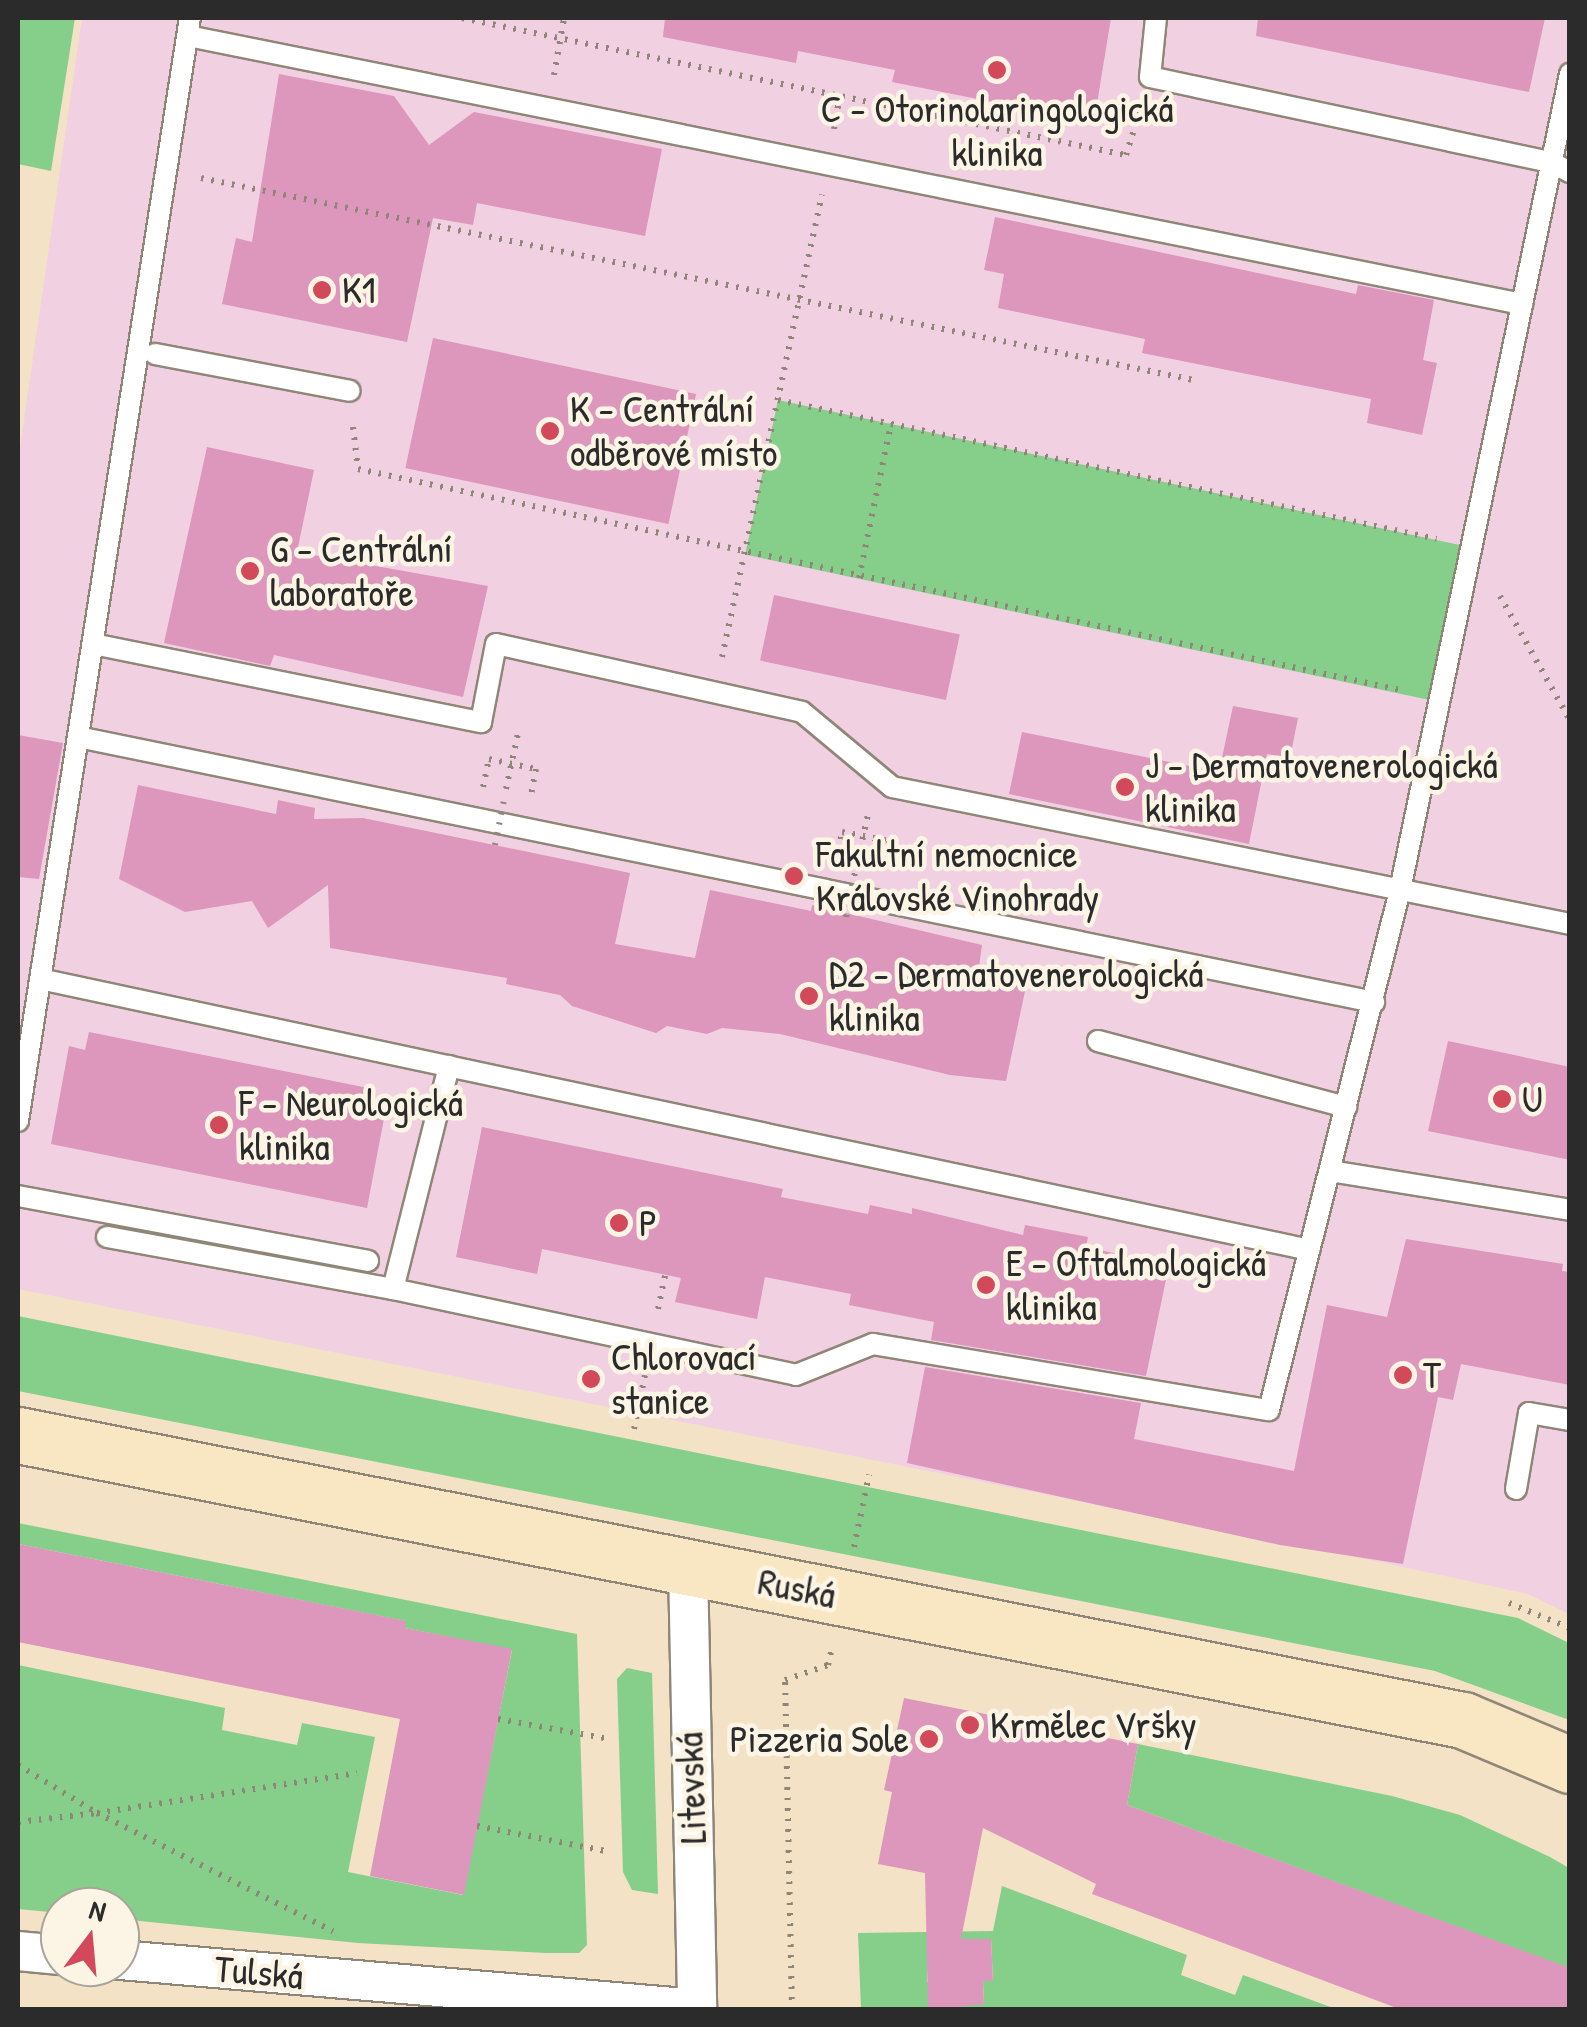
<!DOCTYPE html>
<html>
<head>
<meta charset="utf-8">
<style>
  body { margin:0 }
  #map { position:relative; width:1587px; height:2027px; overflow:hidden; background:#f3e2c5; font-family:"Patrick Hand",sans-serif }
  div>[style] { position:absolute }
  .built>* { inset:0; background:#f1d0e2 }
  .green>* { inset:0; background:#86cf8b; transform-origin:0 0 }
  .building>* { inset:0; background:#dd96bc; transform-origin:0 0 }
  .path>* { height:6px; margin-top:-3px; transform-origin:0; background:repeating-linear-gradient(90deg,#8f8678 0 2.5px,transparent 0 10.5px) }
  .roads { filter:drop-shadow(2px 0 #8f8678) drop-shadow(-2px 0 #8f8678) drop-shadow(0 2px #8f8678) drop-shadow(0 -2px #8f8678) }
  .lane>* { height:20px; margin:-10px; padding:0 10px; transform-origin:10px; border-radius:10px; background:#fff }
  .street>* { height:38px; margin:-19px; padding:0 19px; transform-origin:19px; border-radius:19px; background:#fff }
  .secondary>* { height:55px; margin:-27.5px; padding:0 27.5px; transform-origin:27.5px; border-radius:27.5px; background:#f9e7c3 }
  .path-bridge>* { height:6px; margin-top:-3px; transform-origin:0; background:repeating-linear-gradient(90deg,#8f8678 0 2.5px,transparent 0 10.5px) }
  .dots>* { width:28px; height:28px; translate:-50% -50%; box-sizing:border-box; border:5px solid #fcf5e5; border-radius:50% }
  span { translate:-50% -50%; white-space:nowrap; text-align:center; line-height:1.15; -webkit-text-stroke:9px #fcf5e5; paint-order:stroke }
  .poi-label { font-size:38px; color:#2b2b2b }
  .left { translate:0 -50%; text-align:left }
  .right { translate:-100% -50%; text-align:right }
  .street-label { font-size:38px; color:#2b2b2b }
  .frame { position:absolute; inset:0; border:20px solid #2b2b2b; pointer-events:none }
  .north { position:absolute; left:40px; top:1887px; width:100px; height:100px; box-sizing:border-box; background:#fcf5e5; border:2px solid #a8a49b; border-radius:50%; rotate:16deg; font-size:28px; font-weight:700; line-height:40px; text-align:center; color:#2b2b2b }
  .north::after { content:''; display:block; margin:auto; width:35px; height:45px; background:#d1495b; clip-path:polygon(50% 0,100% 100%,50% 72%,0 100%) }
</style>
</head>
<body>
<div id="map">
  <div class="built">
    <div style="clip-path:polygon(82px 18px,1569px 18px,1569px 1614px,1528px 1594px,1343px 1554px,18px 1289px,18px 462px)"></div>
  </div>
  <div class="green">
    <div style="clip-path:polygon(18px 18px,75px 18px,51px 171px,18px 164px)"></div>
    <div style="left:778px;top:400px;width:709px;height:158px;rotate:12deg"></div>
    <div style="clip-path:polygon(18px 1316px,1518px 1618px,1569px 1643px,1569px 1720px,1435px 1671px,18px 1391px)"></div>
    <div style="clip-path:polygon(18px 1523px,577px 1634px,587px 1945px,579px 1953px,545px 1953px,358px 1943px,120px 1919px,120px 1907px,60px 1907px,60px 1913px,18px 1909px,18px 1665px,225px 1708px,222px 1730px,297px 1745px,302px 1723px,375px 1737px,348px 1872px,463px 1895px,512px 1650px,405px 1628px,405px 1621px,18px 1544px)"></div>
    <div style="clip-path:polygon(627px 1668px,652px 1673px,658px 1894px,632px 1890px,623px 1872px,617px 1679px)"></div>
    <div style="clip-path:polygon(1138px 1744px,1392px 1796px,1460px 1815px,1550px 1857px,1569px 1868px,1569px 1968px,1127px 1805px)"></div>
    <div style="clip-path:polygon(evenodd,1002px 1886px,1187px 1955px,1181px 1975px,1235px 1995px,1243px 1975px,1336px 2009px,861px 2009px,858px 1933px,993px 1931px,1002px 1886px,991px 1939px,993px 1980px,983px 1981px,984px 2004px,927px 1982px,927px 1940px,991px 1939px)"></div>
  </div>
  <div class="building">
    <div style="clip-path:polygon(665px 18px,1111px 18px,1094px 122px,892px 82px,895px 70px,798px 51px,796px 63px,663px 37px)"></div>
    <div style="clip-path:polygon(1258px 18px,1545px 18px,1529px 92px,1256px 36px)"></div>
    <div style="clip-path:polygon(279px 74px,394px 96px,429px 145px,474px 112px,662px 149px,645px 236px,477px 203px,473px 225px,433px 218px,407px 342px,222px 304px,236px 238px,252px 242px)"></div>
    <div style="clip-path:polygon(995px 217px,1356px 294px,1358px 285px,1434px 300px,1423px 360px,1437px 363px,1422px 435px,1367px 423px,1371px 399px,1142px 353px,1145px 339px,998px 308px,1004px 274px,984px 270px)"></div>
    <div style="left:433px;top:338px;width:269px;height:133px;rotate:12deg"></div>
    <div style="clip-path:polygon(207px 447px,314px 470px,297px 552px,488px 586px,463px 697px,274px 655px,270px 666px,164px 643px)"></div>
    <div style="left:774px;top:595px;width:190px;height:67px;rotate:12deg"></div>
    <div style="clip-path:polygon(1233px 706px,1298px 718px,1290px 758px,1267px 754px,1249px 844px,1009px 794px,1022px 732px,1219px 772px)"></div>
    <div style="clip-path:polygon(18px 735px,63px 743px,39px 879px,18px 877px)"></div>
    <div style="clip-path:polygon(138px 785px,276px 814px,278px 800px,315px 808px,314px 819px,363px 818px,630px 873px,615px 944px,695px 958px,710px 890px,811px 911px,812px 905px,982px 945px,979px 967px,1028px 977px,1006px 1081px,950px 1075px,780px 1034px,722px 1028px,707px 1034px,667px 1026px,656px 1033px,572px 1006px,560px 995px,506px 984px,507px 978px,330px 948px,328px 885px,268px 928px,252px 901px,185px 912px,119px 879px)"></div>
    <div style="clip-path:polygon(89px 1032px,373px 1089px,371px 1105px,386px 1108px,367px 1208px,51px 1144px,69px 1046px,85px 1050px)"></div>
    <div style="clip-path:polygon(1448px 1041px,1570px 1067px,1570px 1160px,1428px 1131px)"></div>
    <div style="clip-path:polygon(482px 1127px,783px 1189px,781px 1197px,868px 1214px,870px 1205px,912px 1214px,912px 1208px,1023px 1235px,1025px 1225px,1088px 1237px,1086px 1247px,1169px 1265px,1146px 1376px,931px 1340px,934px 1322px,849px 1305px,851px 1294px,765px 1277px,757px 1319px,675px 1302px,681px 1278px,542px 1249px,537px 1274px,456px 1257px)"></div>
    <div style="clip-path:polygon(1406px 1239px,1563px 1264px,1562px 1271px,1570px 1272px,1570px 1385px,1461px 1364px,1453px 1400px,1438px 1397px,1403px 1564px,1280px 1545px,907px 1463px,925px 1367px,1141px 1403px,1134px 1439px,1294px 1471px,1327px 1305px,1387px 1317px)"></div>
    <div style="clip-path:polygon(18px 1544px,406px 1621px,405px 1628px,512px 1649px,464px 1895px,370px 1876px,400px 1719px,18px 1642px)"></div>
    <div style="clip-path:polygon(904px 1698px,1138px 1744px,1127px 1805px,1570px 1968px,1570px 2010px,1402px 2010px,1092px 1894px,1096px 1884px,983px 1828px,961px 1939px,991px 1939px,993px 1981px,983px 1981px,984px 2004px,928px 2010px,925px 1873px,878px 1864px,892px 1792px,884px 1790px)"></div>
  </div>
  <div class="path">
    <div style="left:462px;top:18px;width:678px;rotate:11.66deg"></div>
    <div style="left:1126px;top:155px;width:50px;rotate:-72.6deg"></div>
    <div style="left:554px;top:75px;width:58px;rotate:-80deg"></div>
    <div style="left:834px;top:129px;width:34px;rotate:-80deg"></div>
    <div style="left:201px;top:178px;width:1013px;rotate:11.5deg"></div>
    <div style="left:778px;top:400px;width:673px;rotate:11.91deg"></div>
    <div style="left:353px;top:427px;width:42px;rotate:83.2deg"></div>
    <div style="left:358px;top:469px;width:1070px;rotate:11.97deg"></div>
    <div style="left:859px;top:578px;width:158px;rotate:-78.3deg"></div>
    <div style="left:1500px;top:596px;width:142px;rotate:60.6deg"></div>
    <div style="left:722px;top:657px;width:473px;rotate:-77.8deg"></div>
    <div style="left:483px;top:787px;width:29px;rotate:-78deg"></div>
    <div style="left:489px;top:759px;width:48px;rotate:12deg"></div>
    <div style="left:536px;top:769px;width:25px;rotate:101deg"></div>
    <div style="left:506px;top:789px;width:57px;rotate:-77.9deg"></div>
    <div style="left:837px;top:860px;width:28px;rotate:-80deg"></div>
    <div style="left:842px;top:832px;width:48px;rotate:10.8deg"></div>
    <div style="left:889px;top:841px;width:26px;rotate:101deg"></div>
    <div style="left:858px;top:860px;width:47px;rotate:-77.7deg"></div>
    <div style="left:658px;top:1309px;width:34px;rotate:-78deg"></div>
    <div style="left:634px;top:1429px;width:55px;rotate:-78.5deg"></div>
    <div style="left:854px;top:1547px;width:74px;rotate:-78.2deg"></div>
    <div style="left:1509px;top:1603px;width:66px;rotate:22.3deg"></div>
    <div style="left:498px;top:1719px;width:108px;rotate:10.2deg"></div>
    <div style="left:18px;top:1765px;width:92px;rotate:31.3deg"></div>
    <div style="left:97px;top:1813px;width:263px;rotate:-8.7deg"></div>
    <div style="left:18px;top:1822px;width:80px;rotate:-6.5deg"></div>
    <div style="left:97px;top:1813px;width:264px;rotate:26.6deg"></div>
    <div style="left:477px;top:1826px;width:131px;rotate:11deg"></div>
    <div style="left:792px;top:2010px;width:330px;rotate:-91.2deg"></div>
    <div style="left:785px;top:1680px;width:46px;rotate:-19.2deg"></div>
    <div style="left:828px;top:1665px;width:18px;rotate:-77deg"></div>
  </div>
  <div class="roads">
    <div class="lane">
      <div style="left:1156px;top:18px;width:59px;rotate:95.8deg"></div>
      <div style="left:1150px;top:77px;width:410px;rotate:12deg"></div>
      <div style="left:1551px;top:162px;width:21px;rotate:28deg"></div>
      <div style="left:188px;top:36px;width:1361px;rotate:11.36deg"></div>
      <div style="left:155px;top:354px;width:198px;rotate:10.7deg"></div>
      <div style="left:93px;top:644px;width:396px;rotate:11.4deg"></div>
      <div style="left:481px;top:722px;width:79px;rotate:-79.1deg"></div>
      <div style="left:496px;top:644px;width:313px;rotate:12.5deg"></div>
      <div style="left:802px;top:712px;width:117px;rotate:39.8deg"></div>
      <div style="left:892px;top:787px;width:692px;rotate:11.42deg"></div>
      <div style="left:78px;top:737px;width:1323px;rotate:11.56deg"></div>
      <div style="left:40px;top:979px;width:1298px;rotate:12.05deg"></div>
      <div style="left:1098px;top:1041px;width:257px;rotate:14.9deg"></div>
      <div style="left:18px;top:1121px;width:1116px;rotate:-81.14deg"></div>
      <div style="left:1330px;top:1171px;width:243px;rotate:9.2deg"></div>
      <div style="left:18px;top:1196px;width:356px;rotate:10.5deg"></div>
      <div style="left:107px;top:1237px;width:291px;rotate:10.3deg"></div>
      <div style="left:393px;top:1289px;width:412px;rotate:12deg"></div>
      <div style="left:796px;top:1375px;width:83px;rotate:-21.9deg"></div>
      <div style="left:873px;top:1344px;width:401px;rotate:9.5deg"></div>
      <div style="left:1269px;top:1410px;width:536px;rotate:-75.86deg"></div>
      <div style="left:1400px;top:890px;width:834px;rotate:-78.23deg"></div>
      <div style="left:393px;top:1289px;width:230px;rotate:-75.9deg"></div>
      <div style="left:1516px;top:1489px;width:77px;rotate:-80.3deg"></div>
      <div style="left:1529px;top:1413px;width:42px;rotate:9.7deg"></div>
    </div>
    <div class="street">
      <div style="left:688px;top:1567px;width:443px;rotate:88.8deg"></div>
      <div style="left:18px;top:1951px;width:42px;rotate:5.4deg"></div>
      <div style="left:120px;top:1960px;width:579px;rotate:4.85deg"></div>
    </div>
    <div class="secondary">
      <div style="left:18px;top:1435px;width:1473px;rotate:11.16deg"></div>
      <div style="left:1463px;top:1720px;width:116px;rotate:22.8deg"></div>
    </div>
  </div>
  <div class="path-bridge">
    <div style="left:495px;top:845px;width:51px;rotate:-78.7deg"></div>
    <div style="left:846px;top:917px;width:51px;rotate:-78.7deg"></div>
  </div>
  <div class="dots">
    <div style="left:997px;top:70px;background:#d1495b"></div>
    <div style="left:322px;top:290px;background:#d1495b"></div>
    <div style="left:550px;top:431px;background:#d1495b"></div>
    <div style="left:250px;top:571px;background:#d1495b"></div>
    <div style="left:1125px;top:787px;background:#d1495b"></div>
    <div style="left:794px;top:876px;background:#d1495b"></div>
    <div style="left:809px;top:996px;background:#d1495b"></div>
    <div style="left:1502px;top:1099px;background:#d1495b"></div>
    <div style="left:219px;top:1125px;background:#d1495b"></div>
    <div style="left:619px;top:1223px;background:#d1495b"></div>
    <div style="left:986px;top:1285px;background:#d1495b"></div>
    <div style="left:1403px;top:1375px;background:#d1495b"></div>
    <div style="left:591px;top:1379px;background:#d1495b"></div>
    <div style="left:970px;top:1725px;background:#d1495b"></div>
    <div style="left:929px;top:1739px;background:#d1495b"></div>
  </div>
  <div class="poi-label">
    <span style="left:997px;top:131px">C - Otorinolaringologická<br>klinika</span>
    <span class="left" style="left:342px;top:290px">K1</span>
    <span class="left" style="left:570px;top:431px">K - Centrální<br>odběrové místo</span>
    <span class="left" style="left:270px;top:571px">G - Centrální<br>laboratoře</span>
    <span class="left" style="left:1145px;top:787px">J - Dermatovenerologická<br>klinika</span>
    <span class="left" style="left:816px;top:876px">Fakultní nemocnice<br>Královské Vinohrady</span>
    <span class="left" style="left:829px;top:996px">D2 - Dermatovenerologická<br>klinika</span>
    <span class="left" style="left:1522px;top:1099px">U</span>
    <span class="left" style="left:239px;top:1125px">F - Neurologická<br>klinika</span>
    <span class="left" style="left:639px;top:1223px">P</span>
    <span class="left" style="left:1006px;top:1285px">E - Oftalmologická<br>klinika</span>
    <span class="left" style="left:611px;top:1379px">Chlorovací<br>stanice</span>
    <span class="left" style="left:1423px;top:1375px">T</span>
    <span class="left" style="left:990px;top:1725px">Krmělec Vršky</span>
    <span class="right" style="left:909px;top:1739px">Pizzeria Sole</span>
  </div>
  <div class="street-label">
    <span style="left:797px;top:1588px;rotate:11deg">Ruská</span>
    <span style="left:691px;top:1788px;rotate:-92deg">Litevská</span>
    <span style="left:259px;top:1972px;rotate:5deg">Tulská</span>
  </div>
  <div class="frame"></div>
  <div class="north">N</div>
</div>
</body>
</html>
